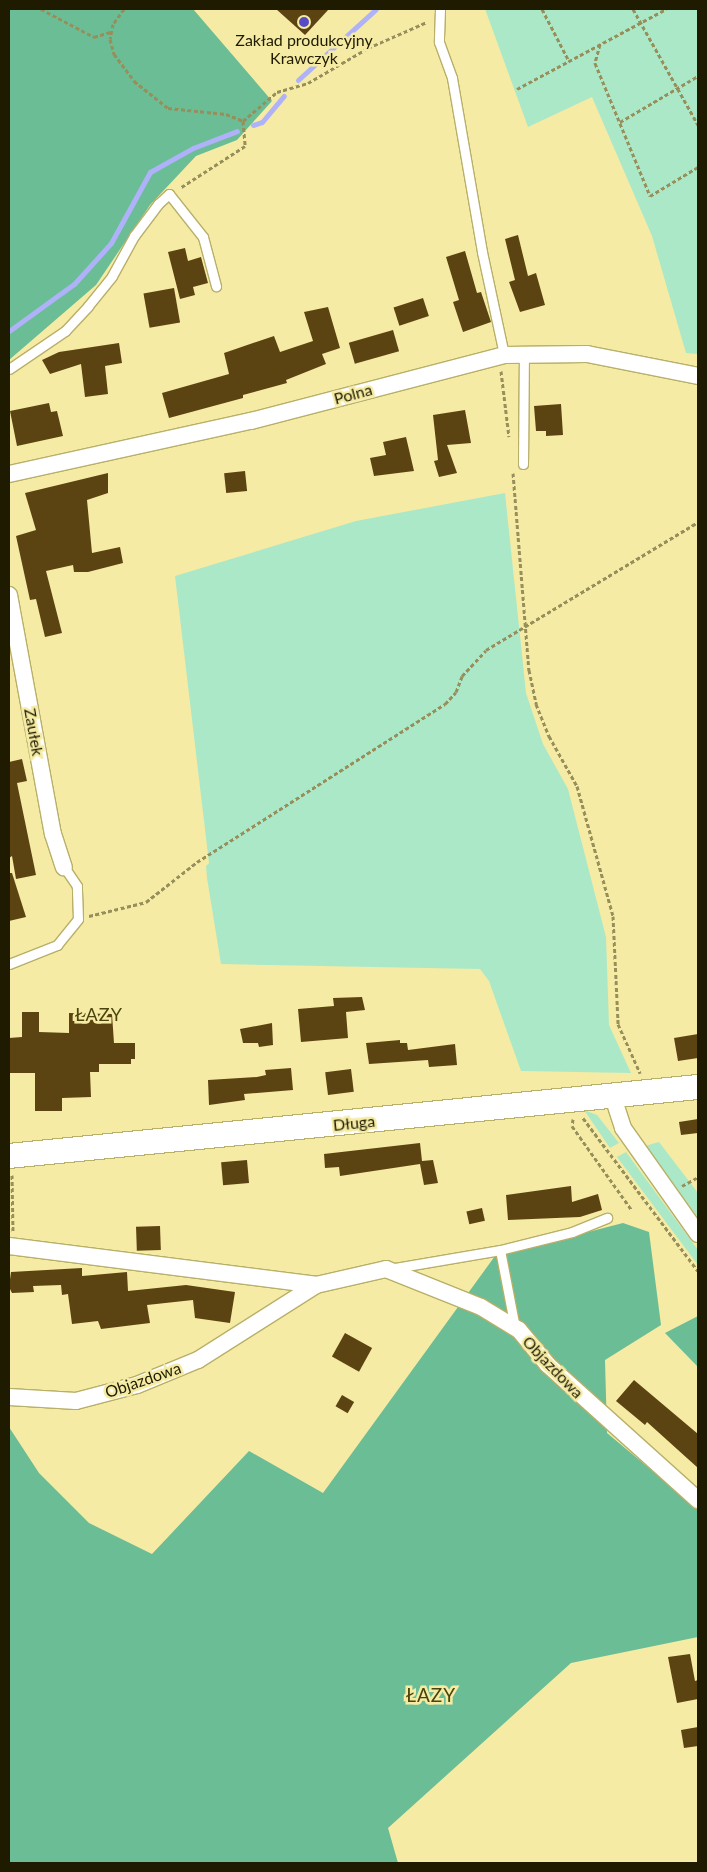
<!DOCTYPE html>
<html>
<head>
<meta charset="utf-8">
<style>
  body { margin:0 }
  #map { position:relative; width:707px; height:1872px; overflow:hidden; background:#f5eba4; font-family:Lato,sans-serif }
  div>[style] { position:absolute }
  .green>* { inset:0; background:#abe8c8 }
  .forest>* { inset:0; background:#6abd95 }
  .stream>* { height:5px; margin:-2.5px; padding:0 2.5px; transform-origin:2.5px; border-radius:2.5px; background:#afb2f9 }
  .building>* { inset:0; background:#5c4412; transform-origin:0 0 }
  .path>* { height:3px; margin-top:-1.5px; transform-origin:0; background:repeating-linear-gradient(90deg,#968f5b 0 4px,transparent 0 6.5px) }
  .roads { filter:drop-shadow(1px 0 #b8af69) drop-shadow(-1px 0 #b8af69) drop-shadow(0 1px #b8af69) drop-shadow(0 -1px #b8af69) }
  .lane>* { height:9px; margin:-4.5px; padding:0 4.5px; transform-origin:4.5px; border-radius:4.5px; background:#fff }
  .street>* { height:16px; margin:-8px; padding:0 8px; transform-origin:8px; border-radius:8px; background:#fff }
  .secondary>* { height:24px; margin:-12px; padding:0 12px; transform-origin:12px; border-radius:12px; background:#fff }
  .dots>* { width:14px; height:14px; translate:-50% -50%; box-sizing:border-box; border:2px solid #f5eba4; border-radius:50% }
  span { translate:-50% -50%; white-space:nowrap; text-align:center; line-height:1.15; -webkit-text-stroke:5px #f5eba4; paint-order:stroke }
  .poi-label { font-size:16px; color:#1f1b00 }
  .street-label { font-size:16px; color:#1f1b00 }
  .neighbourhood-label { font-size:18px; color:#4b440d; letter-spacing:1px }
  .quarter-label { font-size:19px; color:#4b440d; letter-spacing:1px }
  .frame { position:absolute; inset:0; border:10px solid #1f1b00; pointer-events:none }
</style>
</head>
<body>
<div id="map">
  <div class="green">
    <div style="clip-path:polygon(485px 9px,698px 9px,698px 354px,686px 353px,652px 236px,592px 97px,528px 127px)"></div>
    <div style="clip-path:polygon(505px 493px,526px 693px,543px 744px,568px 789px,606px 937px,609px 1025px,631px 1073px,521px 1071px,489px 981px,480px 969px,221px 964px,207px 878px,206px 866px,209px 863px,175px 576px,356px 521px)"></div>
    <div style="clip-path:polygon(584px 1110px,597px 1115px,619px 1143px,610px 1148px)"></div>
    <div style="clip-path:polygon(659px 1142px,698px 1193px,698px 1217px,645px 1146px)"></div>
    <div style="clip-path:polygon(626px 1152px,698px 1250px,698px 1265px,617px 1157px)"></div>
  </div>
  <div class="forest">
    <div style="clip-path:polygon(9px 9px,193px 9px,272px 101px,237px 140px,196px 156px,150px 205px,96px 285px,9px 360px)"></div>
    <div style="clip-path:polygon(623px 1223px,649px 1232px,661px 1325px,605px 1360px,607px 1433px,698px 1509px,698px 1637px,571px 1663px,388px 1828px,398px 1863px,9px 1863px,9px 1427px,39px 1473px,89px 1523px,152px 1554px,249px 1451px,323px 1493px,495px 1256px)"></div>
    <div style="clip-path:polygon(698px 1316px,698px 1367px,665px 1333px)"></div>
  </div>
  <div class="stream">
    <div style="left:298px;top:80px;width:105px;rotate:-42.3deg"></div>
    <div style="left:253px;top:125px;width:9px;rotate:-18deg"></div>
    <div style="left:262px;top:122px;width:34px;rotate:-50deg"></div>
    <div style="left:9px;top:331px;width:80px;rotate:-35.9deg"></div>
    <div style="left:74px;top:284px;width:55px;rotate:-47.9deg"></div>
    <div style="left:111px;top:243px;width:81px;rotate:-61.2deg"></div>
    <div style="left:150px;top:172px;width:49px;rotate:-29.2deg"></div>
    <div style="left:193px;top:148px;width:47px;rotate:-21.1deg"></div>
  </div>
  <div class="building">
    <div style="clip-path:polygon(276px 9px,329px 9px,305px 35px)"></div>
    <div style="clip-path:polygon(518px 235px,528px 276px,536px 273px,545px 305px,520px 312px,509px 282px,515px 280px,505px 239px)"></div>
    <div style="clip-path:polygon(185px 248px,188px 261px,201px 257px,208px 283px,193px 287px,195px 295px,180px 299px,168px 252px)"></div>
    <div style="clip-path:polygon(465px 251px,477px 293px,481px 292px,491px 322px,463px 332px,453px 302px,459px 300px,446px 257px)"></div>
    <div style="left:174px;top:288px;width:35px;height:31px;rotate:80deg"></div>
    <div style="left:423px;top:298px;width:19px;height:31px;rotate:72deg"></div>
    <div style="clip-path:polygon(328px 307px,340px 348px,322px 354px,326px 364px,286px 380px,287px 383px,243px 395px,243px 398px,169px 418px,162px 393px,229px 374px,224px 353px,274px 336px,280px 352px,313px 341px,304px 312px)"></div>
    <div style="left:393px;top:330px;width:22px;height:46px;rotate:74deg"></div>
    <div style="clip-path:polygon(119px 343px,122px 363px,105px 366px,108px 394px,85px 397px,81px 364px,50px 374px,42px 360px,59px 352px)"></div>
    <div style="clip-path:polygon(49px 403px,51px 412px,57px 411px,63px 436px,17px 446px,10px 411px)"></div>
    <div style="clip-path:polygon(561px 404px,563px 435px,546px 436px,546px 431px,536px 431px,534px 406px)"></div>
    <div style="clip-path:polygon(465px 410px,471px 443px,447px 445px,457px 473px,439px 477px,434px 461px,438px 460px,433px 415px)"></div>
    <div style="clip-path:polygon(406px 437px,414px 471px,374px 476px,370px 458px,386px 455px,383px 442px)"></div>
    <div style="left:245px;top:471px;width:20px;height:21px;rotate:84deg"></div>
    <div style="clip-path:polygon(108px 473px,108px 493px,87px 500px,92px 553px,120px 547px,123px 563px,88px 572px,74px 572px,73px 565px,46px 571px,62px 633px,45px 637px,36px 599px,30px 600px,16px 536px,36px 530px,25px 493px)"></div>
    <div style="clip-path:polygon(22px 759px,27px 781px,17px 783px,36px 875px,16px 879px,12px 856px,9px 858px,9px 762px)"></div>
    <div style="clip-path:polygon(9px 873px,12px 873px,26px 917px,9px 921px)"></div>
    <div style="clip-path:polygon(362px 997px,365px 1010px,346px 1012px,348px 1038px,301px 1042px,298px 1009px,334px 1006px,333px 998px)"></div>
    <div style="clip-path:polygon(22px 1012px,39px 1012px,39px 1032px,69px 1033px,69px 1013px,112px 1014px,114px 1043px,135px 1043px,135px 1059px,131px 1059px,131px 1064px,99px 1064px,99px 1072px,90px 1072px,91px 1097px,62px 1098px,62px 1111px,35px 1111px,35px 1073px,9px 1073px,9px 1038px,22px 1037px)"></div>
    <div style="clip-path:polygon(272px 1023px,273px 1045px,259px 1047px,258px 1043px,243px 1043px,240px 1029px)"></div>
    <div style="clip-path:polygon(698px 1034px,698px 1058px,678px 1061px,674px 1038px)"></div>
    <div style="clip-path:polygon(400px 1040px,400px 1043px,407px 1043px,408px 1050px,455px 1044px,457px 1065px,429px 1067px,428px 1060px,369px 1064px,366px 1043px)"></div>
    <div style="clip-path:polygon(291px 1068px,293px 1090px,244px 1094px,245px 1100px,209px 1105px,208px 1080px,257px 1077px,266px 1075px,265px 1070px)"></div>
    <div style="left:351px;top:1069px;width:23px;height:26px;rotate:83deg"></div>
    <div style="clip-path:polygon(698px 1119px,698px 1133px,681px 1135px,679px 1122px)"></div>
    <div style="clip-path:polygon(420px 1143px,422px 1161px,433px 1160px,438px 1183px,424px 1185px,420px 1164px,340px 1176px,339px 1167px,325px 1168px,324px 1154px)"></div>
    <div style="left:247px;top:1160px;width:23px;height:26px;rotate:85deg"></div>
    <div style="clip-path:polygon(571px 1186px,572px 1202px,598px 1194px,602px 1210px,580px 1217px,508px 1220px,506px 1195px)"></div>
    <div style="left:482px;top:1208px;width:13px;height:16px;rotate:77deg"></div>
    <div style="left:160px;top:1226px;width:24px;height:24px;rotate:88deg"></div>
    <div style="clip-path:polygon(82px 1268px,82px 1276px,127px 1272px,128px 1291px,186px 1285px,235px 1292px,230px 1323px,195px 1318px,193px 1300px,147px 1305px,150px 1323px,101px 1329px,98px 1321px,72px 1324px,68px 1294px,62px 1295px,61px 1285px,33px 1286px,34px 1292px,12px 1293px,9px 1287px,11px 1272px)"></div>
    <div style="left:345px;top:1333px;width:31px;height:27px;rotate:29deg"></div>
    <div style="clip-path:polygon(634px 1380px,698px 1434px,698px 1468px,647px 1422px,645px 1425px,616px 1401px)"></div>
    <div style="left:342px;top:1395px;width:14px;height:13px;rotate:30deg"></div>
    <div style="clip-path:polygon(690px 1654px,695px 1681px,698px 1680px,698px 1699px,677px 1703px,668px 1657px)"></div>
    <div style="clip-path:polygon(698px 1727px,698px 1746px,684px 1748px,681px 1730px)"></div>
  </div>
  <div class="path">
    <div style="left:41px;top:9px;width:60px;rotate:27.8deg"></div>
    <div style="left:94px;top:37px;width:17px;rotate:-17deg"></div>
    <div style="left:124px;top:9px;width:19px;rotate:126deg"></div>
    <div style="left:113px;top:24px;width:15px;rotate:101deg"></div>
    <div style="left:110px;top:39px;width:16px;rotate:75deg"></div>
    <div style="left:114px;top:54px;width:34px;rotate:53deg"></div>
    <div style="left:134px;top:81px;width:43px;rotate:38.5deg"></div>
    <div style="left:168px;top:108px;width:58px;rotate:5.9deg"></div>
    <div style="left:226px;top:114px;width:18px;rotate:22deg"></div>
    <div style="left:243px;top:121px;width:25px;rotate:85deg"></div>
    <div style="left:245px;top:146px;width:77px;rotate:147.1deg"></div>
    <div style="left:542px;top:9px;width:59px;rotate:62.6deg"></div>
    <div style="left:633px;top:9px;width:133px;rotate:60.7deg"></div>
    <div style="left:600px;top:44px;width:20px;rotate:105deg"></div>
    <div style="left:595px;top:63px;width:144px;rotate:67.5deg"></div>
    <div style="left:650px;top:196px;width:56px;rotate:-31.1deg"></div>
    <div style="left:517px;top:89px;width:169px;rotate:-28.2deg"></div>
    <div style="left:243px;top:121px;width:45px;rotate:-40.5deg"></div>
    <div style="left:277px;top:92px;width:32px;rotate:-16deg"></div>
    <div style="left:308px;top:83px;width:69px;rotate:-30.3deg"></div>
    <div style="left:368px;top:48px;width:64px;rotate:-23.8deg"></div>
    <div style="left:620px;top:122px;width:91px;rotate:-30.5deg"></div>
    <div style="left:501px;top:371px;width:66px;rotate:83.1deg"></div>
    <div style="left:513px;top:473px;width:198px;rotate:85.4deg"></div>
    <div style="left:529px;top:670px;width:35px;rotate:78deg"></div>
    <div style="left:536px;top:704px;width:35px;rotate:68deg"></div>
    <div style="left:549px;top:736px;width:57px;rotate:60.8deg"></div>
    <div style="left:577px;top:786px;width:135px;rotate:74.5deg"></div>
    <div style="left:613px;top:916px;width:108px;rotate:87.3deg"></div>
    <div style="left:618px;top:1024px;width:54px;rotate:65.8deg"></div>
    <div style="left:89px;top:916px;width:59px;rotate:-13.8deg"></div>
    <div style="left:146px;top:902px;width:65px;rotate:-38.1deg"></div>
    <div style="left:197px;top:862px;width:294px;rotate:-32.5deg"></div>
    <div style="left:445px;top:704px;width:16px;rotate:-47deg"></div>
    <div style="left:456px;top:692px;width:17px;rotate:-69deg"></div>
    <div style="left:462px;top:676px;width:35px;rotate:-47deg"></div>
    <div style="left:486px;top:650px;width:248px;rotate:-31.1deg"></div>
    <div style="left:583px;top:1118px;width:191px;rotate:53.1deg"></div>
    <div style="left:573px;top:1119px;width:7px;rotate:98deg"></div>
    <div style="left:572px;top:1126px;width:102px;rotate:54.6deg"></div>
    <div style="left:12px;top:1175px;width:56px;rotate:89deg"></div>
    <div style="left:682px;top:1186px;width:18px;rotate:-29deg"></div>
  </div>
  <div class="roads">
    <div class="lane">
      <div style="left:440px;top:9px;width:33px;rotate:92deg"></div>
      <div style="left:439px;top:42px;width:38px;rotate:70deg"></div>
      <div style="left:452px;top:78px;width:177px;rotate:80.2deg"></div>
      <div style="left:482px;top:252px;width:105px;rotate:77.9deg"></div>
      <div style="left:9px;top:369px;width:68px;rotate:-34.2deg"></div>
      <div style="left:65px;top:331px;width:34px;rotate:-47deg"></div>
      <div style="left:88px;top:306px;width:38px;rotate:-51deg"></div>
      <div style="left:112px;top:276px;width:46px;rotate:-61.2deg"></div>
      <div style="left:134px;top:236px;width:40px;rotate:-53deg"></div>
      <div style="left:158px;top:204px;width:15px;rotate:-42deg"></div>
      <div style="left:169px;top:194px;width:55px;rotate:51.7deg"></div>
      <div style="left:203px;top:237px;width:51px;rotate:75.1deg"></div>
      <div style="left:523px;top:464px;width:111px;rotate:-89.5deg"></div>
      <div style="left:9px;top:964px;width:52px;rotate:-21.6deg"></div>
      <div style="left:57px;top:945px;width:33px;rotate:-51deg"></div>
      <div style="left:78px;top:919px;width:33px;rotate:-92deg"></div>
      <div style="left:77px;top:886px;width:23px;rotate:-124deg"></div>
      <div style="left:500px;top:1250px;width:79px;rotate:79.1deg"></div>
      <div style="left:389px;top:1269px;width:113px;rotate:-9.7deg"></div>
      <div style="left:500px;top:1250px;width:74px;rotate:-14deg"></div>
      <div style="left:572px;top:1232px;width:38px;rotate:-22deg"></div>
    </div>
    <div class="street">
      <div style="left:9px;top:474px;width:248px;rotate:-12.4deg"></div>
      <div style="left:251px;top:421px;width:261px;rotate:-14.6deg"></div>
      <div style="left:504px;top:355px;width:83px;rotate:-0.7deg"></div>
      <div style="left:587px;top:354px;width:113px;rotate:11.2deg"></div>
      <div style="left:9px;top:595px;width:243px;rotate:79.6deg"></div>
      <div style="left:53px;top:834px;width:35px;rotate:72deg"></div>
      <div style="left:613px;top:1097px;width:33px;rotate:72deg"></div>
      <div style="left:623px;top:1128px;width:130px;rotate:54.7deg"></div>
      <div style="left:9px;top:1246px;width:309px;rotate:7.2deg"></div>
      <div style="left:9px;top:1397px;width:67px;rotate:3.4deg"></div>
      <div style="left:76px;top:1401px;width:63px;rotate:-14.7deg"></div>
      <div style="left:137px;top:1385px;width:66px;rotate:-22.3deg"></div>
      <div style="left:198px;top:1360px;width:140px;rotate:-32.4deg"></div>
      <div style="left:316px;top:1285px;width:72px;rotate:-12.9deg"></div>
      <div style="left:386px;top:1269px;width:102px;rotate:21.8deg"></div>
      <div style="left:481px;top:1307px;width:44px;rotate:31.2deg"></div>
      <div style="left:519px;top:1330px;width:45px;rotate:50.4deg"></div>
      <div style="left:548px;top:1365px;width:202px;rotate:42deg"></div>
    </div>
    <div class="secondary">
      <div style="left:9px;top:1156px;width:692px;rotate:-5.72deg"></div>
    </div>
  </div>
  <div class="dots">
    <div style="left:304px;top:22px;background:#574cc4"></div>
  </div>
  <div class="poi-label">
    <span style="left:304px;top:49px">Zakład produkcyjny<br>Krawczyk</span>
  </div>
  <div class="street-label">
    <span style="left:353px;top:394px;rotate:-15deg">Polna</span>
    <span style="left:34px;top:732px;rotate:80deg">Zaułek</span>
    <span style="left:354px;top:1123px;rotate:-6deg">Długa</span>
    <span style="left:553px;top:1367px;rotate:46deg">Objazdowa</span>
    <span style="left:143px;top:1380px;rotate:-19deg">Objazdowa</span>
  </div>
  <div class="neighbourhood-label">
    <span style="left:99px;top:1014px">ŁAZY</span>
  </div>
  <div class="quarter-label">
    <span style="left:431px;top:1695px">ŁAZY</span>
  </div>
  <div class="frame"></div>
</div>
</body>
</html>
